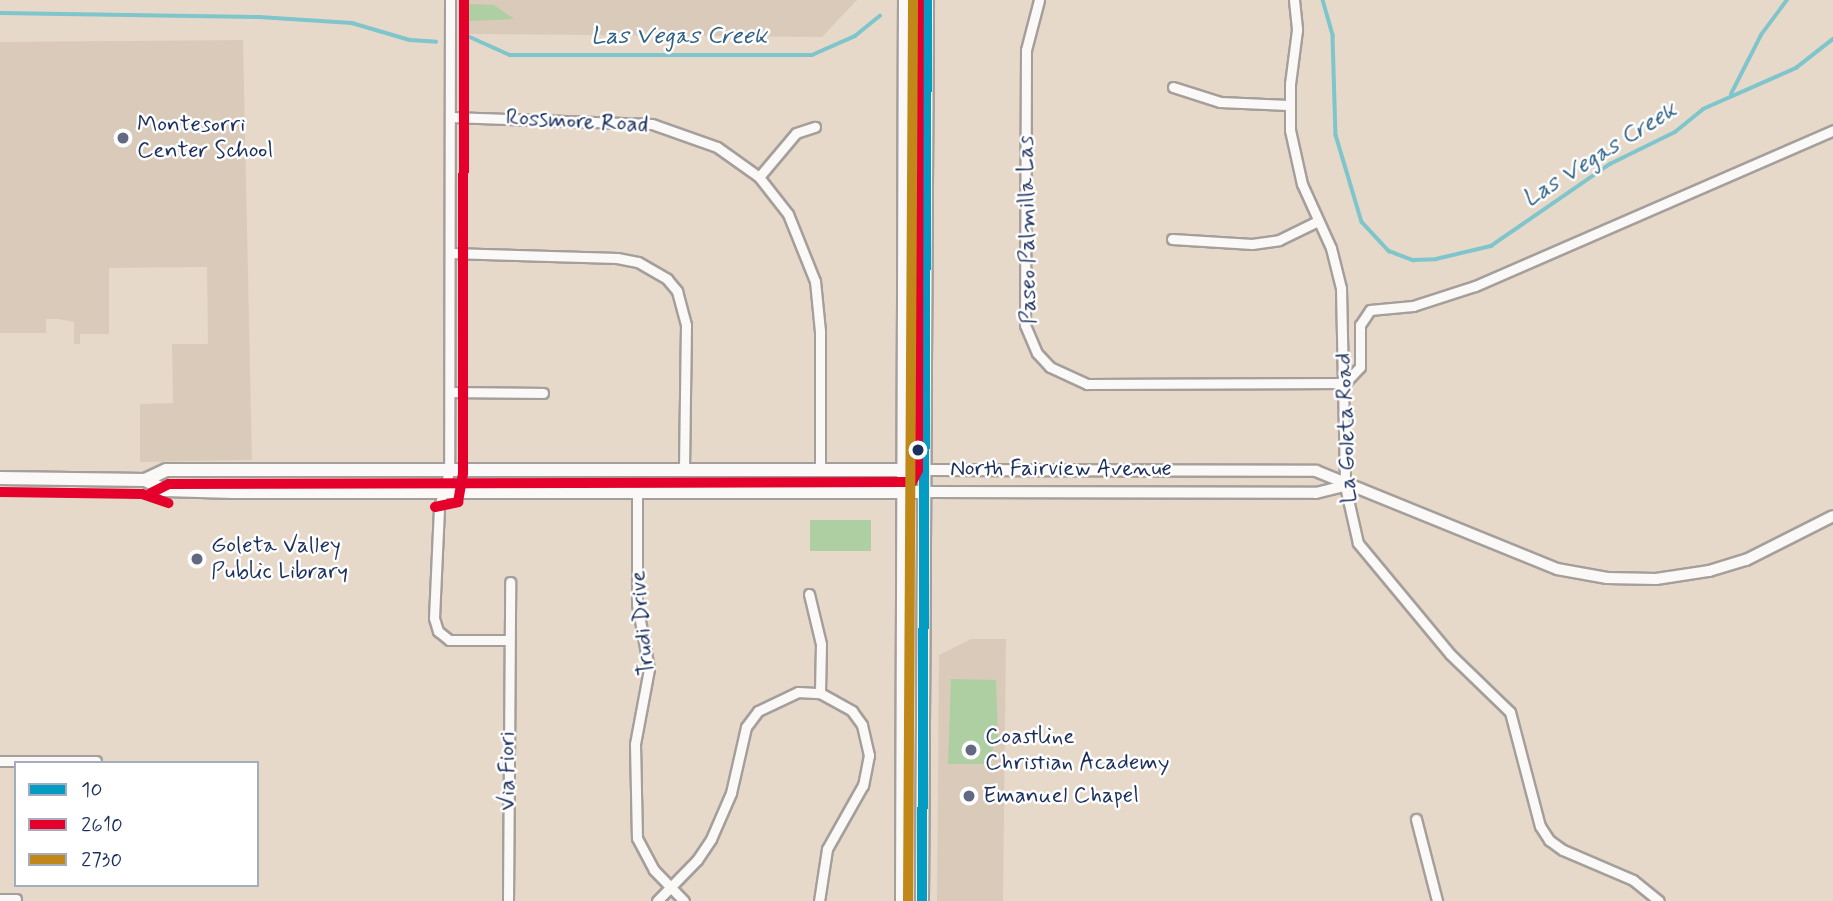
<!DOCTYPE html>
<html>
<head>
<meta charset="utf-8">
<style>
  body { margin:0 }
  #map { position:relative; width:1833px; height:901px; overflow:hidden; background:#e7d9c9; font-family:Mynerve,sans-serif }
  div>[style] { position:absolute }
  .built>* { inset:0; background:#dacab9 }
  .green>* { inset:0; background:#aecfa1; transform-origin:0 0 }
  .stream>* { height:3.5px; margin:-1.75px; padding:0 1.75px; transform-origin:1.75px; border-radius:1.75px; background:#7fc5cc }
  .roads { filter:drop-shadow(2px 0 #a59f9c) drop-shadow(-2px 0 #a59f9c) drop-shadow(0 2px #a59f9c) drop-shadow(0 -2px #a59f9c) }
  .minor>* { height:9px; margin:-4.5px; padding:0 4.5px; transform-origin:4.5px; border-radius:4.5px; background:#fbf9f7 }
  .tertiary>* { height:10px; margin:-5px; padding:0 5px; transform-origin:5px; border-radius:5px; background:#fbf9f7 }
  .secondary>* { height:12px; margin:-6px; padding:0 6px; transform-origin:6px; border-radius:6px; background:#fbf9f7 }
  .bus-1>* { height:10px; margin:-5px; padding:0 5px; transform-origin:5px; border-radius:5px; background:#039dc3 }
  .bus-2>* { height:10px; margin:-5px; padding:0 5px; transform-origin:5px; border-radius:5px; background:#e4002b }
  .bus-3>* { height:10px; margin:-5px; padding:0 5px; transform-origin:5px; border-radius:5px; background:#c08818 }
  .dots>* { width:19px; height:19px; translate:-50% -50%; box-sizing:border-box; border:4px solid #fff; border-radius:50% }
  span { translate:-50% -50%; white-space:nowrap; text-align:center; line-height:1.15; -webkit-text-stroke:5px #fff; paint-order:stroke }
  .street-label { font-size:23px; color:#1b2f5e }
  .poi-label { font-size:23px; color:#1b2f5e }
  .left { translate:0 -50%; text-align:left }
  .water-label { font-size:24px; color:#2e6185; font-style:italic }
  .legend { position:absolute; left:14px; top:761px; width:245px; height:126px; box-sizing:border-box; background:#fff; border:2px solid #a4acbf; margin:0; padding:9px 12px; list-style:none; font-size:21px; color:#1b2f5e }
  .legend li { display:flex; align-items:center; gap:14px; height:35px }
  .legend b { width:35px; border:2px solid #a4acbf }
</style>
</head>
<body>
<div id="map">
  <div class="built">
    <div style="clip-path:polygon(469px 0,857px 0,822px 37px,468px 34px)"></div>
    <div style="clip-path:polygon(243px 40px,252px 460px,140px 462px,140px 404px,173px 403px,172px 344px,208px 344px,207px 267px,109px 268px,109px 334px,80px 334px,80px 344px,74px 344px,74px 322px,58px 319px,46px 319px,46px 333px,0 333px,0 42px)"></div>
    <div style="clip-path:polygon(971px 639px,1006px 639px,1003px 901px,937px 901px,939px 655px)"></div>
  </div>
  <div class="green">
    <div style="clip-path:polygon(467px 4px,494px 5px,514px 19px,467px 21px)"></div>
    <div style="left:871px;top:520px;width:31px;height:61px;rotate:90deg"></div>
    <div style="clip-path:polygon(951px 679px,996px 680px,998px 741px,994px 742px,990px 764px,948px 764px)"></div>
  </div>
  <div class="stream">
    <div style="left:1323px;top:0;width:37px;rotate:74deg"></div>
    <div style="left:1333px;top:36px;width:99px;rotate:88.3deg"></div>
    <div style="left:1336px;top:135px;width:91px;rotate:73.4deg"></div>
    <div style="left:1362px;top:222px;width:40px;rotate:47deg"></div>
    <div style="left:1389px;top:251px;width:26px;rotate:21deg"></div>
    <div style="left:1413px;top:260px;width:23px;rotate:-2deg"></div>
    <div style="left:1436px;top:259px;width:57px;rotate:-13.3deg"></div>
    <div style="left:1491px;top:246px;width:145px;rotate:-34.6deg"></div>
    <div style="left:1610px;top:164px;width:72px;rotate:-26.2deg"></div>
    <div style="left:1675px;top:132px;width:36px;rotate:-39deg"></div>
    <div style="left:1703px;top:109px;width:102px;rotate:-23.8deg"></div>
    <div style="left:1796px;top:68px;width:47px;rotate:-38.1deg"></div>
    <div style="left:0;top:13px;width:259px;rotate:0.9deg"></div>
    <div style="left:259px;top:17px;width:93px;rotate:3.7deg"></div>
    <div style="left:352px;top:23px;width:60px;rotate:16.3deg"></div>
    <div style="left:410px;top:40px;width:26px;rotate:4deg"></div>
    <div style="left:470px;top:37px;width:44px;rotate:24.2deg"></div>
    <div style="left:510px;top:55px;width:302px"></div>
    <div style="left:812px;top:55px;width:47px;rotate:-23.8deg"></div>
    <div style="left:855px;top:36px;width:32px;rotate:-39deg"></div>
    <div style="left:1731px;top:94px;width:66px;rotate:-63deg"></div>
    <div style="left:1761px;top:35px;width:44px;rotate:-53.4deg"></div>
  </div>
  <div class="roads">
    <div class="minor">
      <div style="left:450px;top:0;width:472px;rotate:90.1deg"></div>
      <div style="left:449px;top:472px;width:37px;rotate:106deg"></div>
      <div style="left:439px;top:508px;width:110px;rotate:92.6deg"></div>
      <div style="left:434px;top:618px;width:14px;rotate:73deg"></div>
      <div style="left:438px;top:631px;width:14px;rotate:39deg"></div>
      <div style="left:449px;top:640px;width:59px"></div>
      <div style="left:1039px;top:0;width:52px;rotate:104.6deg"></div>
      <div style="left:1026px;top:50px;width:275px;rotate:90.2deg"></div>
      <div style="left:1025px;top:325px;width:30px;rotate:67deg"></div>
      <div style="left:1037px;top:353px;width:19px;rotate:47deg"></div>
      <div style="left:1050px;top:367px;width:41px;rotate:24.7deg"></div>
      <div style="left:1087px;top:384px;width:258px;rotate:-0.2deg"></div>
      <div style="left:1345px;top:383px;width:22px;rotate:-47deg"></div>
      <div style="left:1360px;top:367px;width:42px;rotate:-90deg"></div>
      <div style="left:1360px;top:325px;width:18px;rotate:-56deg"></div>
      <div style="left:1370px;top:310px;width:43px;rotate:-5.3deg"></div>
      <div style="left:1413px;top:306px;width:65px;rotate:-17.9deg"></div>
      <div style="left:1475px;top:286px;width:391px;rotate:-23.5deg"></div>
      <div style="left:1294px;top:0;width:30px;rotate:84deg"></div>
      <div style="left:1297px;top:30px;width:54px;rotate:97.4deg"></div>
      <div style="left:1290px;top:84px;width:46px;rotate:90deg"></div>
      <div style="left:1290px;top:130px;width:55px;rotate:77.5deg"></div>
      <div style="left:1302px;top:184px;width:70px;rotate:65.6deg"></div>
      <div style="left:1331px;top:248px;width:41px;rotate:76deg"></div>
      <div style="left:1341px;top:288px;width:198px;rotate:88.8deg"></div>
      <div style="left:1345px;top:486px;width:58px;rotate:77.2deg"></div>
      <div style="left:1358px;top:543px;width:144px;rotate:50.3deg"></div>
      <div style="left:1450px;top:654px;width:83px;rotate:44deg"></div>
      <div style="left:1510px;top:712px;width:118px;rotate:75.3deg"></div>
      <div style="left:1540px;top:826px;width:17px;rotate:57deg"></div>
      <div style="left:1549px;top:840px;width:17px;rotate:36deg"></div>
      <div style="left:1563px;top:850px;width:76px;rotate:23.2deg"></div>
      <div style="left:1633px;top:880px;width:33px;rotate:39deg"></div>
      <div style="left:1173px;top:87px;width:49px;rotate:17.7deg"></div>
      <div style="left:1220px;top:102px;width:68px;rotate:2.5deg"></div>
      <div style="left:450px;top:117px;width:202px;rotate:2deg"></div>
      <div style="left:652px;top:124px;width:69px;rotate:19.5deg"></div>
      <div style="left:717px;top:147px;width:52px;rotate:35.5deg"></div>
      <div style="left:759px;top:177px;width:47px;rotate:51.9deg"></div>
      <div style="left:788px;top:214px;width:72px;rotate:68.1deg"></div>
      <div style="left:815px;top:281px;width:50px;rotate:84.3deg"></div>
      <div style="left:820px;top:331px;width:139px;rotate:90deg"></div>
      <div style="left:759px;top:177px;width:57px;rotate:-49.9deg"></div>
      <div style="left:796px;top:133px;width:20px;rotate:-18deg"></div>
      <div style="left:1172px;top:239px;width:80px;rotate:3.6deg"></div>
      <div style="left:1252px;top:244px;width:27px;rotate:-8deg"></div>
      <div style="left:1279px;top:240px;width:43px;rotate:-26deg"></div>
      <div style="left:450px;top:253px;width:167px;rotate:1.7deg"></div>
      <div style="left:617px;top:258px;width:21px;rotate:11deg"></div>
      <div style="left:638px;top:262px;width:34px;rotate:30deg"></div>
      <div style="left:667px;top:279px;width:16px;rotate:50deg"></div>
      <div style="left:677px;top:291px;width:35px;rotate:75deg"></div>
      <div style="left:686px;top:325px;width:146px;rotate:90.8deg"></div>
      <div style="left:450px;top:392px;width:93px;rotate:0.6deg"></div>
      <div style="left:637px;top:495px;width:109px;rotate:90deg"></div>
      <div style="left:637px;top:604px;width:66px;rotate:79.5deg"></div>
      <div style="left:649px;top:669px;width:76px;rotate:100.6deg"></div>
      <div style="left:635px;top:744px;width:94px;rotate:88.8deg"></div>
      <div style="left:637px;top:838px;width:36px;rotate:62deg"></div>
      <div style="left:654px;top:870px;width:43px;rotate:45.9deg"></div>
      <div style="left:809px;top:594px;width:51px;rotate:76.5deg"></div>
      <div style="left:821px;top:644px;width:49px;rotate:91.2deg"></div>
      <div style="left:0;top:761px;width:96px"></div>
      <div style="left:1416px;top:819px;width:85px;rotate:75.6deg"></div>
      <div style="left:0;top:899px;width:16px"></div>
      <div style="left:508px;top:901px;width:319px;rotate:-89.6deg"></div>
      <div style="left:657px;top:901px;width:57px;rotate:-45.7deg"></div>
      <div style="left:697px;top:860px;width:25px;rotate:-56deg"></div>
      <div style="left:711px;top:839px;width:50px;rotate:-66.5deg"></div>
      <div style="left:731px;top:793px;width:68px;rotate:-77.2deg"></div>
      <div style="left:746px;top:727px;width:20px;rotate:-53deg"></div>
      <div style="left:758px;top:711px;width:44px;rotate:-25.4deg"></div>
      <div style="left:798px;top:692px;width:22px;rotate:3deg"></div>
      <div style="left:820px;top:693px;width:37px;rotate:29deg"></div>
      <div style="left:852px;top:711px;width:17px;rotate:54deg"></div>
      <div style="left:862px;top:725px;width:31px;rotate:77deg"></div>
      <div style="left:869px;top:755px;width:31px;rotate:101deg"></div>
      <div style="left:863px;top:785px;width:73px;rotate:119.4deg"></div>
      <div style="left:827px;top:849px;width:53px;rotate:98.7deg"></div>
    </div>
    <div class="tertiary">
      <div style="left:927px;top:470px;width:389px;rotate:0.1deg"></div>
      <div style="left:1316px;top:471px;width:260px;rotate:22.1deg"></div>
      <div style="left:1557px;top:569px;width:51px;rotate:10.2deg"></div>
      <div style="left:1607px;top:578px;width:49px;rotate:1.2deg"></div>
      <div style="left:1656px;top:579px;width:54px;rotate:-8.6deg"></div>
      <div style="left:1709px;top:571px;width:39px;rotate:-17deg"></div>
      <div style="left:1746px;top:560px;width:97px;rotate:-26.8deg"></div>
      <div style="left:927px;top:492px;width:389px;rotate:0.1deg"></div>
      <div style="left:1316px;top:493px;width:30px;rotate:-14deg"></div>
    </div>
    <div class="secondary">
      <div style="left:0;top:478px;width:145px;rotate:0.8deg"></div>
      <div style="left:145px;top:480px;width:22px;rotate:27deg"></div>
      <div style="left:165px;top:490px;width:68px;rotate:1.7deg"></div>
      <div style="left:233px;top:492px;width:694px"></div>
      <div style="left:145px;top:480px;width:23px;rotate:-25deg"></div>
      <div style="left:166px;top:470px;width:761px"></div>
      <div style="left:902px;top:901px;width:901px;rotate:-89.81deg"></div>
      <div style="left:922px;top:901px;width:901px;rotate:-89.68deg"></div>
    </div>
  </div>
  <div class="bus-1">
    <div style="left:922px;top:901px;width:901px;rotate:-89.68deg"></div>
  </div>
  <div class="bus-2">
    <div style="left:0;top:492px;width:142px;rotate:0.8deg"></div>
    <div style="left:142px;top:494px;width:28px;rotate:19deg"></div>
    <div style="left:151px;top:493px;width:20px;rotate:-27deg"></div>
    <div style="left:169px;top:484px;width:743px;rotate:-0.15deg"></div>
    <div style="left:912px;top:482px;width:13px;rotate:-63deg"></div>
    <div style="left:918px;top:470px;width:470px;rotate:-89.9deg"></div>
    <div style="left:435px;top:507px;width:24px;rotate:-12deg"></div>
    <div style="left:458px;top:502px;width:29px;rotate:-80deg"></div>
    <div style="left:463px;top:473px;width:473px;rotate:-89.9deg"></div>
  </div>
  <div class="bus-3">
    <div style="left:908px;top:901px;width:901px;rotate:-89.68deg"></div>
  </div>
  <div class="dots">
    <div style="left:123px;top:138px;background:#626a83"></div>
    <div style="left:918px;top:450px;background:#1b2f5e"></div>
    <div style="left:197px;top:559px;background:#626a83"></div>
    <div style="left:971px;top:750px;background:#626a83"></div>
    <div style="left:969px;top:796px;background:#626a83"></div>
  </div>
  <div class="street-label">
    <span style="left:577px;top:122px;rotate:3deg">Rossmore Road</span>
    <span style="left:1028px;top:230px;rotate:-91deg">Paseo Palmilla Las</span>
    <span style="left:1347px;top:428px;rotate:-92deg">La Goleta Road</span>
    <span style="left:1061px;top:469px">North Fairview Avenue</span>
    <span style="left:643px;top:623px;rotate:-95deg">Trudi Drive</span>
    <span style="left:508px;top:771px;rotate:-90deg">Via Fiori</span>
  </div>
  <div class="poi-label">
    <span class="left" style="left:137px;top:138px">Montesorri<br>Center School</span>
    <span class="left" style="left:211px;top:559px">Goleta Valley<br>Public Library</span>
    <span class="left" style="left:985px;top:750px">Coastline<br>Christian Academy</span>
    <span class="left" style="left:983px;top:796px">Emanuel Chapel</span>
  </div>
  <div class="water-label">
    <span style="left:679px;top:37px">Las Vegas Creek</span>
    <span style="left:1600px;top:155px;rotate:-32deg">Las Vegas Creek</span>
  </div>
  <ul class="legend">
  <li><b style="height:9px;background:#039dc3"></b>10</li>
  <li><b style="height:9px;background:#e4002b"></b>2610</li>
  <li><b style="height:9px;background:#c08818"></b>2730</li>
  </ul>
</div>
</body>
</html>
